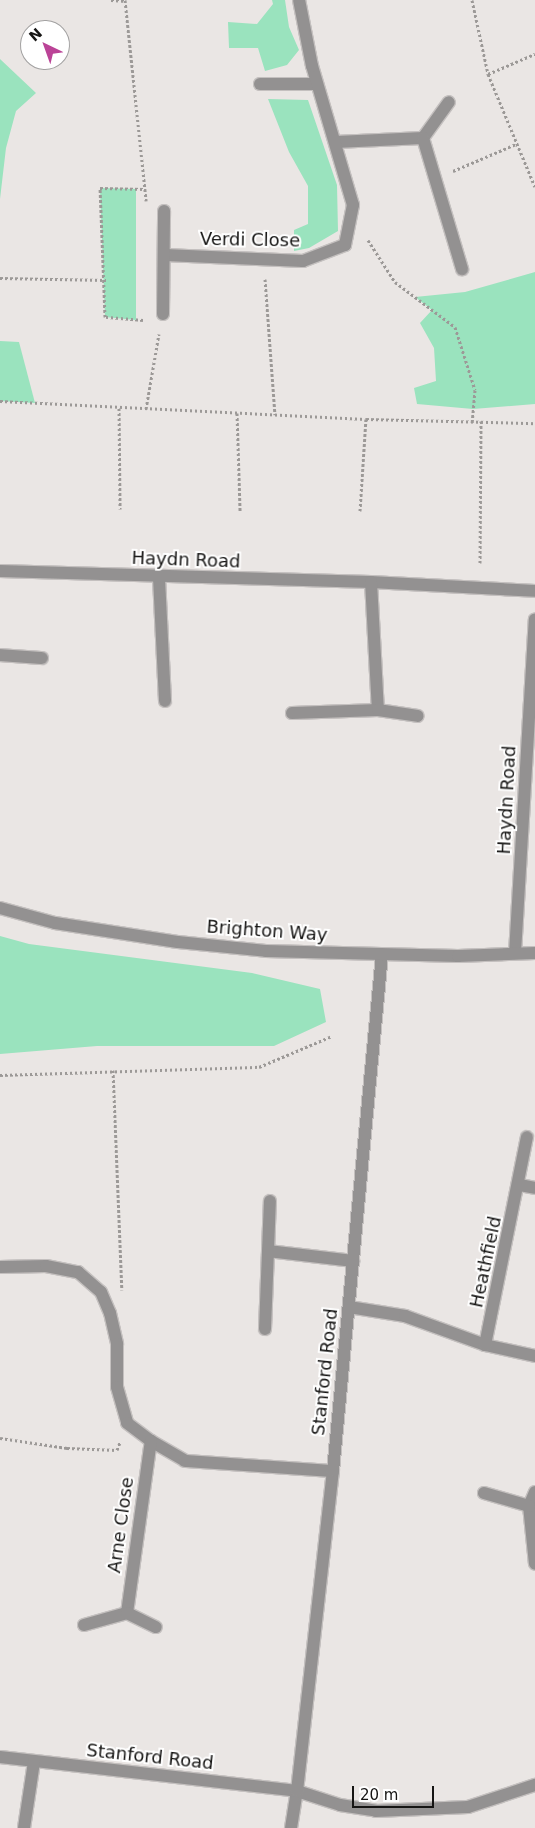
<!DOCTYPE html>
<html>
<head>
<meta charset="utf-8">
<style>
  body { margin:0 }
  #map { position:relative; width:535px; height:1828px; overflow:hidden; background:#eae6e4; font-family:"DejaVu Sans",sans-serif }
  div>[style] { position:absolute }
  .green>* { inset:0; background:#9ae3be }
  .path>* { height:3px; margin-top:-1.5px; transform-origin:0; background:repeating-linear-gradient(90deg,#9c9997 0 2.5px,transparent 0 5px) }
  .roads { filter:drop-shadow(1px 0 #c4c0bf) drop-shadow(-1px 0 #c4c0bf) drop-shadow(0 1px #c4c0bf) drop-shadow(0 -1px #c4c0bf) }
  .service>* { height:12px; margin:-6px; padding:0 6px; transform-origin:6px; border-radius:6px; background:#939191 }
  .minor>* { height:12px; margin:-6px; padding:0 6px; transform-origin:6px; border-radius:6px; background:#939191 }
  .tertiary>* { height:12px; margin:-6px; padding:0 6px; transform-origin:6px; border-radius:6px; background:#939191 }
  span { translate:-50% -50%; white-space:nowrap; text-align:center; line-height:1.15; -webkit-text-stroke:4px #fff; paint-order:stroke }
  .street-label { font-size:18px; color:#161514 }
  .north { position:absolute; left:20px; top:20px; width:50px; height:50px; box-sizing:border-box; background:#fff; border:1px solid #a2a1a1; border-radius:50%; rotate:318deg; font-size:14px; font-weight:700; line-height:20px; text-align:center; color:#161514 }
  .north::after { content:''; display:block; margin:auto; width:18px; height:22px; background:#bb4397; clip-path:polygon(50% 0,100% 100%,50% 72%,0 100%) }
  .scale { position:absolute; left:352px; top:1786px; width:82px; height:22px; box-sizing:border-box; border:2px solid #161514; border-top:0; padding-left:6px; font-size:15px; line-height:18px; white-space:nowrap; color:#161514; -webkit-text-stroke:4px #fff; paint-order:stroke }
</style>
</head>
<body>
<div id="map">
  <div class="green">
    <div style="clip-path:polygon(272px 0,285px 0,289px 27px,299px 50px,287px 65px,265px 71px,258px 48px,229px 48px,228px 22px,257px 24px,273px 4px)"></div>
    <div style="clip-path:polygon(0 59px,36px 93px,16px 111px,6px 148px,0 199px)"></div>
    <div style="clip-path:polygon(268px 99px,308px 100px,337px 185px,338px 231px,309px 248px,294px 251px,294px 230px,308px 224px,308px 186px,289px 152px)"></div>
    <div style="clip-path:polygon(100px 188px,136px 189px,136px 320px,105px 317px)"></div>
    <div style="clip-path:polygon(535px 272px,535px 404px,473px 409px,417px 404px,414px 388px,436px 381px,434px 348px,420px 323px,432px 310px,415px 297px,465px 292px)"></div>
    <div style="clip-path:polygon(0 341px,19px 342px,35px 403px,0 401px)"></div>
    <div style="clip-path:polygon(0 936px,29px 944px,252px 973px,320px 989px,326px 1022px,274px 1046px,97px 1046px,0 1054px)"></div>
  </div>
  <div class="path">
    <div style="left:111px;top:0;width:15px;rotate:4deg"></div>
    <div style="left:125px;top:0;width:202px;rotate:84deg"></div>
    <div style="left:472px;top:0;width:76px;rotate:77.8deg"></div>
    <div style="left:488px;top:74px;width:122px;rotate:67.4deg"></div>
    <div style="left:488px;top:74px;width:51px;rotate:-23.1deg"></div>
    <div style="left:453px;top:171px;width:69px;rotate:-23.2deg"></div>
    <div style="left:368px;top:240px;width:50px;rotate:57.3deg"></div>
    <div style="left:395px;top:282px;width:75px;rotate:36.9deg"></div>
    <div style="left:455px;top:327px;width:66px;rotate:72.4deg"></div>
    <div style="left:475px;top:390px;width:33px;rotate:95deg"></div>
    <div style="left:0;top:278px;width:106px;rotate:1.1deg"></div>
    <div style="left:265px;top:279px;width:136px;rotate:85.8deg"></div>
    <div style="left:143px;top:320px;width:38px;rotate:-175deg"></div>
    <div style="left:105px;top:317px;width:129px;rotate:-92.2deg"></div>
    <div style="left:100px;top:188px;width:45px;rotate:1.3deg"></div>
    <div style="left:0;top:401px;width:366px;rotate:2.8deg"></div>
    <div style="left:366px;top:419px;width:169px;rotate:1.4deg"></div>
    <div style="left:119px;top:408px;width:101px;rotate:89.4deg"></div>
    <div style="left:146px;top:409px;width:76px;rotate:-80.2deg"></div>
    <div style="left:237px;top:413px;width:98px;rotate:88.2deg"></div>
    <div style="left:360px;top:511px;width:92px;rotate:-86.3deg"></div>
    <div style="left:480px;top:563px;width:142px;rotate:-89.6deg"></div>
    <div style="left:113px;top:1070px;width:220px;rotate:87.7deg"></div>
    <div style="left:0;top:1075px;width:259px;rotate:-1.8deg"></div>
    <div style="left:259px;top:1067px;width:79px;rotate:-23deg"></div>
    <div style="left:0;top:1438px;width:68px;rotate:8.5deg"></div>
    <div style="left:67px;top:1448px;width:50px;rotate:2.3deg"></div>
    <div style="left:117px;top:1450px;width:9px;rotate:-69deg"></div>
  </div>
  <div class="roads">
    <div class="service">
      <div style="left:260px;top:84px;width:57px"></div>
      <div style="left:159px;top:578px;width:123px;rotate:87.2deg"></div>
      <div style="left:291px;top:1828px;width:37px;rotate:-81deg"></div>
    </div>
    <div class="minor">
      <div style="left:423px;top:138px;width:44px;rotate:-54.2deg"></div>
      <div style="left:336px;top:142px;width:87px;rotate:-2.6deg"></div>
      <div style="left:423px;top:138px;width:137px;rotate:73.4deg"></div>
      <div style="left:165px;top:255px;width:138px;rotate:2.5deg"></div>
      <div style="left:303px;top:261px;width:45px;rotate:-20.9deg"></div>
      <div style="left:345px;top:245px;width:41px;rotate:-78.7deg"></div>
      <div style="left:353px;top:205px;width:145px;rotate:-106.4deg"></div>
      <div style="left:312px;top:66px;width:67px;rotate:-101.1deg"></div>
      <div style="left:163px;top:314px;width:103px;rotate:-89.4deg"></div>
      <div style="left:0;top:571px;width:371px;rotate:1.7deg"></div>
      <div style="left:371px;top:582px;width:164px;rotate:3.1deg"></div>
      <div style="left:371px;top:582px;width:128px;rotate:86.9deg"></div>
      <div style="left:0;top:655px;width:42px;rotate:4.1deg"></div>
      <div style="left:292px;top:713px;width:86px;rotate:-2deg"></div>
      <div style="left:378px;top:710px;width:40px;rotate:8.5deg"></div>
      <div style="left:515px;top:953px;width:334px;rotate:-86.6deg"></div>
      <div style="left:520px;top:1185px;width:15px;rotate:11deg"></div>
      <div style="left:268px;top:1251px;width:86px;rotate:6.7deg"></div>
      <div style="left:0;top:1267px;width:46px;rotate:-1.2deg"></div>
      <div style="left:46px;top:1266px;width:33px;rotate:11deg"></div>
      <div style="left:78px;top:1272px;width:30px;rotate:41deg"></div>
      <div style="left:101px;top:1292px;width:23px;rotate:67deg"></div>
      <div style="left:110px;top:1313px;width:32px;rotate:77deg"></div>
      <div style="left:117px;top:1344px;width:43px;rotate:90deg"></div>
      <div style="left:117px;top:1387px;width:37px;rotate:74deg"></div>
      <div style="left:127px;top:1423px;width:30px;rotate:37deg"></div>
      <div style="left:151px;top:1441px;width:39px;rotate:30deg"></div>
      <div style="left:185px;top:1461px;width:148px;rotate:3.9deg"></div>
      <div style="left:349px;top:1307px;width:57px;rotate:9.1deg"></div>
      <div style="left:405px;top:1316px;width:85px;rotate:19.9deg"></div>
      <div style="left:485px;top:1345px;width:51px;rotate:12.4deg"></div>
      <div style="left:265px;top:1329px;width:128px;rotate:-87.8deg"></div>
      <div style="left:485px;top:1345px;width:212px;rotate:-78.6deg"></div>
      <div style="left:535px;top:1492px;width:15px;rotate:113deg"></div>
      <div style="left:529px;top:1506px;width:58px;rotate:84.1deg"></div>
      <div style="left:484px;top:1493px;width:47px;rotate:16.1deg"></div>
      <div style="left:127px;top:1613px;width:174px;rotate:-82.1deg"></div>
      <div style="left:84px;top:1625px;width:45px;rotate:-15.6deg"></div>
      <div style="left:127px;top:1613px;width:32px;rotate:26deg"></div>
      <div style="left:0;top:1757px;width:299px;rotate:6.5deg"></div>
      <div style="left:297px;top:1791px;width:45px;rotate:18deg"></div>
      <div style="left:340px;top:1805px;width:36px;rotate:9deg"></div>
      <div style="left:376px;top:1811px;width:92px;rotate:-2.5deg"></div>
      <div style="left:468px;top:1807px;width:71px;rotate:-18.2deg"></div>
      <div style="left:297px;top:1791px;width:322px;rotate:-83.6deg"></div>
      <div style="left:333px;top:1471px;width:518px;rotate:-84.58deg"></div>
      <div style="left:24px;top:1828px;width:67px;rotate:-81.4deg"></div>
    </div>
    <div class="tertiary">
      <div style="left:0;top:908px;width:57px;rotate:15.3deg"></div>
      <div style="left:55px;top:923px;width:124px;rotate:8.8deg"></div>
      <div style="left:178px;top:942px;width:88px;rotate:5.8deg"></div>
      <div style="left:266px;top:951px;width:192px;rotate:1.5deg"></div>
      <div style="left:458px;top:956px;width:77px;rotate:-2.2deg"></div>
    </div>
  </div>
  <div class="street-label">
    <span style="left:250px;top:240px;rotate:1deg">Verdi Close</span>
    <span style="left:186px;top:560px;rotate:2deg">Haydn Road</span>
    <span style="left:507px;top:800px;rotate:-87deg">Haydn Road</span>
    <span style="left:267px;top:931px;rotate:4deg">Brighton Way</span>
    <span style="left:486px;top:1262px;rotate:-78deg">Heathfield</span>
    <span style="left:325px;top:1372px;rotate:-84deg">Stanford Road</span>
    <span style="left:121px;top:1525px;rotate:-82deg">Arne Close</span>
    <span style="left:150px;top:1757px;rotate:6deg">Stanford Road</span>
  </div>
  <div class="north">N</div>
  <div class="scale">20 m</div>
</div>
</body>
</html>
